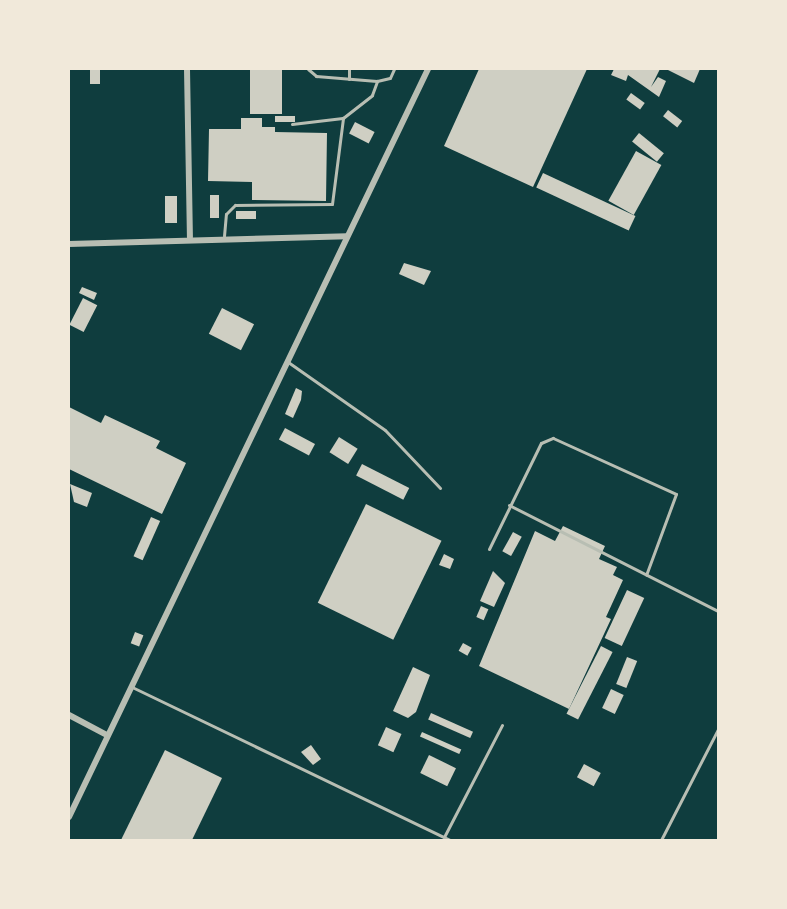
<!DOCTYPE html>
<html>
<head>
<meta charset="utf-8">
<style>
  body { margin:0 }
  #map { position:relative; width:787px; height:909px; overflow:hidden; background:#0f3d3e; font-family:Jost,sans-serif }
  div>[style] { position:absolute }
  .building>* { inset:0; background:#cfcfc3; transform-origin:0 0 }
  .service>* { height:3px; margin:-1.5px; padding:0 1.5px; transform-origin:1.5px; border-radius:1.5px; background:#b8beb3 }
  .minor>* { height:6px; margin:-3px; padding:0 3px; transform-origin:3px; border-radius:3px; background:#b8beb3 }
  span { translate:-50% -50%; white-space:nowrap; text-align:center; line-height:1.15; -webkit-text-stroke:6px #f1e9da; paint-order:stroke }
  .frame { position:absolute; inset:0; border:70px solid #f1e9da; pointer-events:none }
</style>
</head>
<body>
<div id="map">
  <div class="building">
    <div style="left:90px;top:69px;width:10px;height:15px"></div>
    <div style="left:250px;top:69px;width:32px;height:45px"></div>
    <div style="clip-path:polygon(479px 69px,587px 69px,533px 187px,444px 146px)"></div>
    <div style="clip-path:polygon(614px 69px,660px 69px,651px 87px,658px 77px,666px 81px,659px 97px,628px 75px,626px 81px,611px 75px)"></div>
    <div style="clip-path:polygon(666px 69px,700px 69px,694px 83px)"></div>
    <div style="left:631px;top:93px;width:17px;height:8px;rotate:36deg"></div>
    <div style="left:668px;top:110px;width:18px;height:8px;rotate:38deg"></div>
    <div style="left:295px;top:116px;width:6px;height:20px;rotate:90deg"></div>
    <div style="clip-path:polygon(241px 118px,262px 118px,262px 127px,275px 127px,275px 132px,327px 133px,326px 201px,252px 200px,252px 182px,208px 181px,209px 129px,241px 129px)"></div>
    <div style="left:355px;top:122px;width:22px;height:13px;rotate:27deg"></div>
    <div style="left:639px;top:133px;width:32px;height:11px;rotate:39deg"></div>
    <div style="left:636px;top:151px;width:29px;height:57px;rotate:29deg"></div>
    <div style="left:543px;top:173px;width:102px;height:16px;rotate:25deg"></div>
    <div style="left:210px;top:195px;width:9px;height:23px"></div>
    <div style="left:165px;top:196px;width:12px;height:27px"></div>
    <div style="left:236px;top:211px;width:20px;height:8px"></div>
    <div style="clip-path:polygon(404px 263px,431px 271px,424px 285px,399px 274px)"></div>
    <div style="clip-path:polygon(82px 287px,97px 293px,94px 300px,79px 293px)"></div>
    <div style="left:83px;top:298px;width:16px;height:30px;rotate:27deg"></div>
    <div style="left:222px;top:308px;width:36px;height:29px;rotate:27deg"></div>
    <div style="clip-path:polygon(296px 388px,302px 391px,301px 400px,293px 418px,285px 414px)"></div>
    <div style="clip-path:polygon(69px 407px,101px 423px,105px 415px,160px 441px,156px 448px,186px 463px,162px 514px,69px 469px)"></div>
    <div style="left:285px;top:428px;width:34px;height:13px;rotate:28deg"></div>
    <div style="left:339px;top:437px;width:22px;height:18px;rotate:32deg"></div>
    <div style="left:362px;top:464px;width:53px;height:13px;rotate:27deg"></div>
    <div style="clip-path:polygon(70px 484px,92px 493px,87px 507px,74px 502px)"></div>
    <div style="left:366px;top:504px;width:84px;height:110px;rotate:26deg"></div>
    <div style="left:151px;top:517px;width:10px;height:43px;rotate:24deg"></div>
    <div style="clip-path:polygon(563px 526px,605px 546px,599px 559px,617px 567px,613px 575px,623px 580px,606px 617px,611px 619px,569px 709px,479px 666px,535px 531px,555px 541px)"></div>
    <div style="left:513px;top:532px;width:10px;height:22px;rotate:29deg"></div>
    <div style="clip-path:polygon(444px 554px,454px 559px,450px 569px,439px 565px)"></div>
    <div style="clip-path:polygon(493px 571px,505px 583px,494px 607px,480px 601px)"></div>
    <div style="left:627px;top:590px;width:19px;height:53px;rotate:25deg"></div>
    <div style="left:481px;top:606px;width:8px;height:12px;rotate:23deg"></div>
    <div style="left:135px;top:632px;width:9px;height:12px;rotate:21deg"></div>
    <div style="left:463px;top:643px;width:10px;height:9px;rotate:29deg"></div>
    <div style="left:601px;top:646px;width:13px;height:76px;rotate:27deg"></div>
    <div style="left:627px;top:657px;width:11px;height:29px;rotate:22deg"></div>
    <div style="clip-path:polygon(413px 667px,430px 675px,416px 712px,408px 718px,393px 711px)"></div>
    <div style="left:611px;top:689px;width:14px;height:21px;rotate:25deg"></div>
    <div style="left:431px;top:713px;width:46px;height:7px;rotate:24deg"></div>
    <div style="left:386px;top:727px;width:17px;height:20px;rotate:24deg"></div>
    <div style="left:422px;top:732px;width:43px;height:5px;rotate:24deg"></div>
    <div style="clip-path:polygon(311px 745px,321px 759px,313px 765px,301px 752px)"></div>
    <div style="clip-path:polygon(165px 750px,222px 778px,192px 840px,121px 840px)"></div>
    <div style="left:429px;top:755px;width:30px;height:20px;rotate:26deg"></div>
    <div style="left:584px;top:764px;width:19px;height:15px;rotate:28deg"></div>
  </div>
  <div class="service">
    <div style="left:308px;top:69px;width:11px;rotate:41deg"></div>
    <div style="left:316px;top:76px;width:61px;rotate:4.7deg"></div>
    <div style="left:377px;top:81px;width:13px;rotate:-13deg"></div>
    <div style="left:390px;top:78px;width:10px;rotate:-66deg"></div>
    <div style="left:349px;top:69px;width:10px;rotate:90deg"></div>
    <div style="left:292px;top:124px;width:51px;rotate:-6.7deg"></div>
    <div style="left:224px;top:236px;width:22px;rotate:-85deg"></div>
    <div style="left:226px;top:214px;width:13px;rotate:-45deg"></div>
    <div style="left:235px;top:205px;width:97px;rotate:-0.6deg"></div>
    <div style="left:332px;top:204px;width:87px;rotate:-82.7deg"></div>
    <div style="left:343px;top:118px;width:37px;rotate:-38deg"></div>
    <div style="left:372px;top:95px;width:15px;rotate:-70deg"></div>
    <div style="left:288px;top:362px;width:118px;rotate:35deg"></div>
    <div style="left:385px;top:430px;width:80px;rotate:46.5deg"></div>
    <div style="left:509px;top:505px;width:234px;rotate:26.9deg"></div>
    <div style="left:489px;top:549px;width:118px;rotate:-63.9deg"></div>
    <div style="left:541px;top:443px;width:13px;rotate:-23deg"></div>
    <div style="left:553px;top:438px;width:135px;rotate:24.5deg"></div>
    <div style="left:676px;top:494px;width:86px;rotate:110.3deg"></div>
    <div style="left:132px;top:687px;width:353px;rotate:25.7deg"></div>
    <div style="left:444px;top:837px;width:126px;rotate:-62.6deg"></div>
    <div style="left:661px;top:840px;width:125px;rotate:-62.8deg"></div>
  </div>
  <div class="minor">
    <div style="left:187px;top:69px;width:168px;rotate:89deg"></div>
    <div style="left:69px;top:244px;width:278px;rotate:-1.6deg"></div>
    <div style="left:69px;top:715px;width:43px;rotate:27.8deg"></div>
    <div style="left:69px;top:817px;width:830px;rotate:-64.36deg"></div>
  </div>
  <div class="frame"></div>
</div>
</body>
</html>
